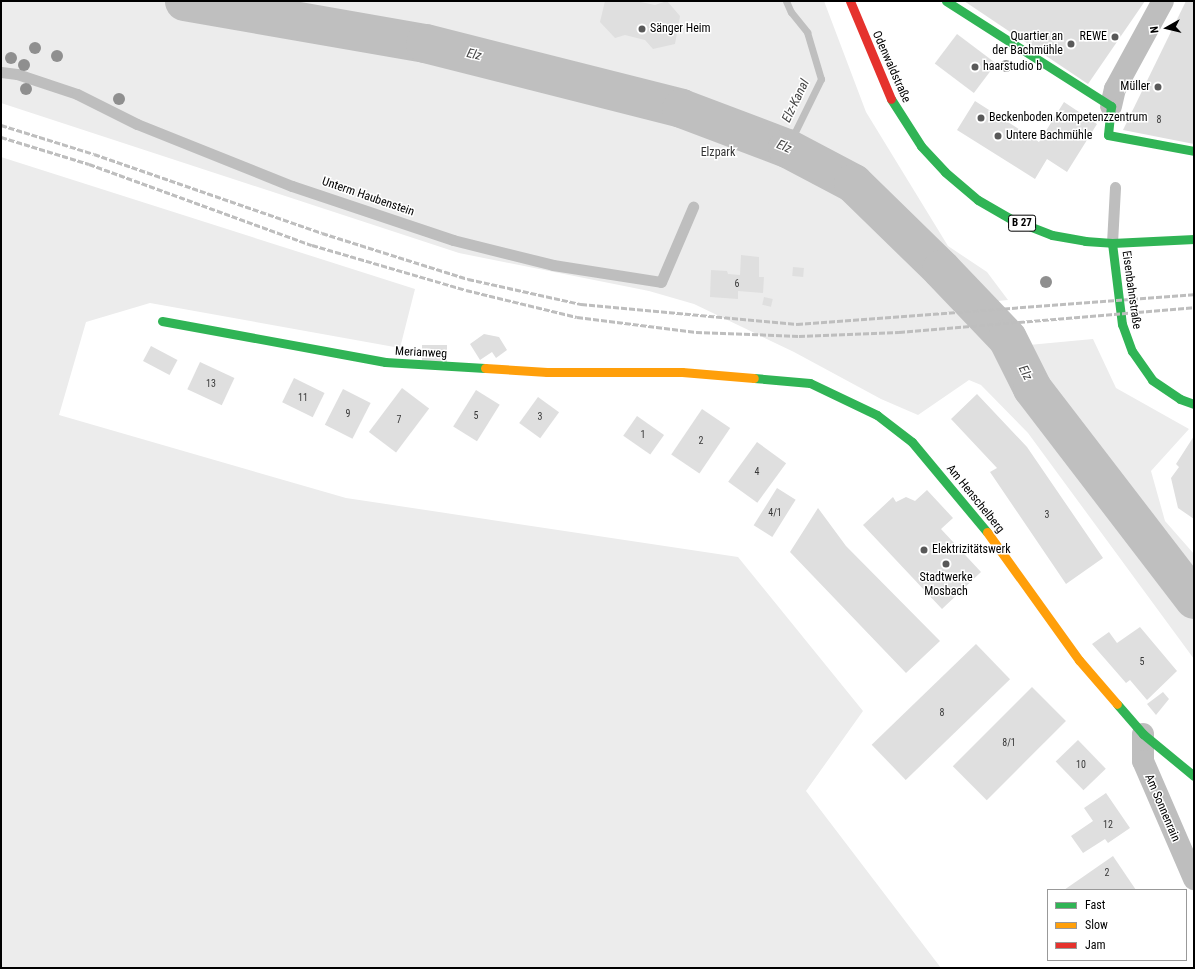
<!DOCTYPE html>
<html>
<head>
<meta charset="utf-8">
<style>
  body { margin:0 }
  #map { position:relative; width:1195px; height:969px; overflow:hidden; background:#fff; font-family:"Roboto Condensed",sans-serif }
  div>[style] { position:absolute }
  .green>* { inset:0; background:#ececec }
  .stream>* { height:7px; margin:-3.5px; padding:0 3.5px; transform-origin:3.5px; border-radius:3.5px; background:#bfbfbf }
  .river>* { height:39px; margin:-19.5px; padding:0 19.5px; transform-origin:19.5px; border-radius:19.5px; background:#bfbfbf }
  .building>* { inset:0; background:#dfdfdf; transform-origin:0 0 }
  .lane>* { height:11px; margin:-5.5px; padding:0 5.5px; transform-origin:5.5px; border-radius:5.5px; background:#bebebe }
  .street>* { height:22px; margin:-11px; padding:0 11px; transform-origin:11px; border-radius:11px; background:#bebebe }
  .fast>* { height:9px; margin:-4.5px; padding:0 4.5px; transform-origin:4.5px; border-radius:4.5px; background:#30b455 }
  .slow>* { height:9px; margin:-4.5px; padding:0 4.5px; transform-origin:4.5px; border-radius:4.5px; background:#ff9f0a }
  .jam>* { height:9px; margin:-4.5px; padding:0 4.5px; transform-origin:4.5px; border-radius:4.5px; background:#e5322d }
  .rail>* { height:3px; margin-top:-1.5px; transform-origin:0; background:repeating-linear-gradient(90deg,#bebebe 0 6px,transparent 0 8px) }
  .trees>* { width:12px; height:12px; margin:-6px; border-radius:50%; background:#8f8f8f }
  .dots>* { width:11px; height:11px; translate:-50% -50%; box-sizing:border-box; border:2px solid #fff; border-radius:50% }
  span { translate:-50% -50%; white-space:nowrap; text-align:center; line-height:1.15; -webkit-text-stroke:3px #fff; paint-order:stroke }
  .number-label { font-size:10px; color:#383838 }
  .number-label span { -webkit-text-stroke-width:0 }
  .shield-label span { padding:1px 3px; background:#fff; border:1px solid; border-radius:3px; -webkit-text-stroke-width:0 }
  .shield-label { font-size:11px; color:#000; font-weight:700 }
  .poi-label { font-size:12px; color:#000 }
  .left { translate:0 -50%; text-align:left }
  .right { translate:-100% -50%; text-align:right }
  .street-label { font-size:12px; color:#000 }
  .park-label { font-size:12px; color:#333 }
  .water-label { font-size:13px; color:#444; font-style:italic }
  .frame { position:absolute; inset:0; border:2px solid #000; pointer-events:none }
  .legend { position:absolute; left:1047px; top:889px; width:140px; height:72px; box-sizing:border-box; background:#fff; border:1px solid #999; margin:0; padding:5px 7px; list-style:none; font-size:12px; color:#000 }
  .legend li { display:flex; align-items:center; gap:8px; height:20px }
  .legend b { width:20px; border:1px solid #999 }
  .north { position:absolute; left:1147px; top:8px; width:40px; height:40px; -webkit-text-stroke:3px #fff; paint-order:stroke; rotate:262deg; font-size:11px; font-weight:700; line-height:16px; text-align:center; color:#000 }
  .north::after { content:''; display:block; margin:auto; width:14px; height:18px; background:#000; clip-path:polygon(50% 0,100% 100%,50% 72%,0 100%) }
</style>
</head>
<body>
<div id="map">
  <div class="green">
    <div style="clip-path:polygon(1px 1px,824px 1px,866px 112px,948px 246px,987px 272px,1008px 300px,987px 302px,1018px 346px,1093px 339px,1116px 388px,1189px 429px,1151px 471px,1165px 521px,1194px 554px,1194px 659px,1028px 433px,981px 385px,969px 380px,918px 415px,881px 399px,794px 352px,694px 304px,649px 291px,459px 253px,1px 103px)"></div>
    <div style="clip-path:polygon(1px 157px,415px 289px,400px 348px,150px 303px,86px 322px,59px 415px,346px 498px,738px 557px,863px 711px,806px 791px,941px 968px,1px 968px)"></div>
  </div>
  <div class="stream">
    <div style="left:786px;top:1px;width:12px;rotate:66deg"></div>
    <div style="left:791px;top:12px;width:26px;rotate:51deg"></div>
    <div style="left:807px;top:32px;width:49px;rotate:73.4deg"></div>
    <div style="left:821px;top:79px;width:77px;rotate:116.2deg"></div>
  </div>
  <div class="river">
    <div style="left:184px;top:1px;width:245px;rotate:9.9deg"></div>
    <div style="left:425px;top:43px;width:264px;rotate:14.2deg"></div>
    <div style="left:681px;top:108px;width:113px;rotate:20.7deg"></div>
    <div style="left:787px;top:148px;width:75px;rotate:27.9deg"></div>
    <div style="left:853px;top:183px;width:123px;rotate:44.3deg"></div>
    <div style="left:941px;top:269px;width:95px;rotate:46.3deg"></div>
    <div style="left:1007px;top:338px;width:56px;rotate:63.4deg"></div>
    <div style="left:1032px;top:388px;width:266px;rotate:52.5deg"></div>
  </div>
  <div class="building">
    <div style="clip-path:polygon(605px 1px,636px 1px,655px 5px,667px 1px,680px 16px,675px 44px,653px 49px,645px 40px,625px 35px,615px 38px,600px 22px)"></div>
    <div style="clip-path:polygon(964px 1px,1145px 1px,1088px 84px)"></div>
    <div style="clip-path:polygon(1186px 1px,1194px 1px,1194px 144px,1123px 130px)"></div>
    <div style="left:957px;top:34px;width:49px;height:37px;rotate:37deg"></div>
    <div style="clip-path:polygon(975px 101px,1039px 142px,1064px 102px,1097px 124px,1067px 172px,1047px 159px,1035px 179px,957px 130px)"></div>
    <div style="clip-path:polygon(741px 255px,759px 257px,759px 277px,764px 277px,763px 293px,738px 291px,738px 299px,710px 297px,711px 270px,727px 271px,728px 274px,740px 275px)"></div>
    <div style="left:793px;top:267px;width:11px;height:9px;rotate:5deg"></div>
    <div style="left:764px;top:297px;width:9px;height:8px;rotate:13deg"></div>
    <div style="clip-path:polygon(484px 334px,499px 337px,507px 350px,496px 358px,492px 352px,480px 360px,470px 344px)"></div>
    <div style="left:422px;top:345px;width:25px;height:18px"></div>
    <div style="left:151px;top:346px;width:30px;height:17px;rotate:28deg"></div>
    <div style="left:200px;top:362px;width:38px;height:30px;rotate:25deg"></div>
    <div style="left:294px;top:378px;width:34px;height:27px;rotate:26deg"></div>
    <div style="left:402px;top:388px;width:34px;height:55px;rotate:37deg"></div>
    <div style="left:343px;top:389px;width:31px;height:40px;rotate:27deg"></div>
    <div style="left:476px;top:390px;width:28px;height:43px;rotate:32deg"></div>
    <div style="clip-path:polygon(977px 394px,1027px 447px,1103px 558px,1066px 584px,990px 472px,997px 468px,951px 419px)"></div>
    <div style="left:538px;top:397px;width:26px;height:32px;rotate:36deg"></div>
    <div style="left:702px;top:409px;width:34px;height:55px;rotate:34deg"></div>
    <div style="left:637px;top:416px;width:33px;height:24px;rotate:35deg"></div>
    <div style="clip-path:polygon(1194px 436px,1194px 519px,1178px 508px,1171px 478px,1179px 467px,1176px 464px)"></div>
    <div style="left:757px;top:442px;width:36px;height:49px;rotate:36deg"></div>
    <div style="left:777px;top:488px;width:22px;height:44px;rotate:32deg"></div>
    <div style="clip-path:polygon(927px 490px,953px 518px,941px 529px,981px 572px,942px 609px,863px 525px,893px 497px,896px 502px,906px 497px,915px 501px)"></div>
    <div style="clip-path:polygon(818px 508px,846px 546px,940px 641px,906px 673px,790px 552px)"></div>
    <div style="clip-path:polygon(1140px 627px,1177px 671px,1147px 700px,1130px 680px,1126px 683px,1092px 644px,1109px 632px,1117px 643px)"></div>
    <div style="left:976px;top:644px;width:49px;height:145px;rotate:46deg"></div>
    <div style="left:1032px;top:687px;width:48px;height:112px;rotate:45deg"></div>
    <div style="clip-path:polygon(1163px 692px,1169px 699px,1156px 715px,1147px 704px)"></div>
    <div style="left:1078px;top:740px;width:40px;height:31px;rotate:46deg"></div>
    <div style="clip-path:polygon(1106px 793px,1130px 828px,1108px 843px,1105px 839px,1083px 853px,1071px 836px,1093px 821px,1084px 808px)"></div>
    <div style="clip-path:polygon(1113px 856px,1136px 890px,1064px 890px)"></div>
  </div>
  <div class="lane">
    <div style="left:1px;top:72px;width:16px;rotate:7deg"></div>
    <div style="left:17px;top:74px;width:63px;rotate:18.4deg"></div>
    <div style="left:77px;top:94px;width:67px;rotate:26.6deg"></div>
    <div style="left:137px;top:124px;width:167px;rotate:21.8deg"></div>
    <div style="left:292px;top:186px;width:170px;rotate:18.5deg"></div>
    <div style="left:453px;top:240px;width:103px;rotate:14deg"></div>
    <div style="left:553px;top:265px;width:109px;rotate:8.9deg"></div>
    <div style="left:661px;top:282px;width:82px;rotate:-66.9deg"></div>
    <div style="left:1112px;top:243px;width:56px;rotate:-86.9deg"></div>
  </div>
  <div class="street">
    <div style="left:1111px;top:106px;width:17px;rotate:-77deg"></div>
    <div style="left:1115px;top:89px;width:100px;rotate:-61.4deg"></div>
    <div style="left:1143px;top:734px;width:27px;rotate:90deg"></div>
    <div style="left:1143px;top:761px;width:129px;rotate:66.6deg"></div>
  </div>
  <div class="fast">
    <div style="left:946px;top:1px;width:196px;rotate:32.5deg"></div>
    <div style="left:1111px;top:106px;width:29px;rotate:96deg"></div>
    <div style="left:1108px;top:135px;width:87px;rotate:10.5deg"></div>
    <div style="left:891px;top:99px;width:56px;rotate:57.4deg"></div>
    <div style="left:921px;top:146px;width:35px;rotate:47deg"></div>
    <div style="left:945px;top:172px;width:43px;rotate:40.3deg"></div>
    <div style="left:978px;top:200px;width:38px;rotate:30deg"></div>
    <div style="left:1011px;top:219px;width:44px;rotate:21.3deg"></div>
    <div style="left:1052px;top:235px;width:34px;rotate:10deg"></div>
    <div style="left:1085px;top:241px;width:27px;rotate:4deg"></div>
    <div style="left:1112px;top:243px;width:82px;rotate:-2.8deg"></div>
    <div style="left:1112px;top:243px;width:82px;rotate:83deg"></div>
    <div style="left:1122px;top:324px;width:29px;rotate:70deg"></div>
    <div style="left:1132px;top:351px;width:35px;rotate:55deg"></div>
    <div style="left:1152px;top:380px;width:34px;rotate:34deg"></div>
    <div style="left:1180px;top:399px;width:15px;rotate:20deg"></div>
    <div style="left:162px;top:321px;width:227px;rotate:10.4deg"></div>
    <div style="left:385px;top:362px;width:100px;rotate:3.4deg"></div>
    <div style="left:754px;top:378px;width:56px;rotate:5.1deg"></div>
    <div style="left:810px;top:383px;width:74px;rotate:25.5deg"></div>
    <div style="left:877px;top:415px;width:44px;rotate:37.6deg"></div>
    <div style="left:912px;top:442px;width:117px;rotate:50.2deg"></div>
    <div style="left:1117px;top:704px;width:40px;rotate:49deg"></div>
    <div style="left:1143px;top:734px;width:66px;rotate:39.5deg"></div>
  </div>
  <div class="slow">
    <div style="left:485px;top:368px;width:62px;rotate:3.7deg"></div>
    <div style="left:547px;top:372px;width:135px"></div>
    <div style="left:682px;top:372px;width:72px;rotate:4.8deg"></div>
    <div style="left:987px;top:532px;width:158px;rotate:54.3deg"></div>
    <div style="left:1079px;top:660px;width:58px;rotate:49.2deg"></div>
  </div>
  <div class="jam">
    <div style="left:850px;top:1px;width:106px;rotate:67.3deg"></div>
  </div>
  <div class="rail">
    <div style="left:1px;top:125px;width:97px;rotate:17.3deg"></div>
    <div style="left:94px;top:154px;width:241px;rotate:19.1deg"></div>
    <div style="left:322px;top:233px;width:153px;rotate:17.5deg"></div>
    <div style="left:468px;top:279px;width:116px;rotate:12.5deg"></div>
    <div style="left:581px;top:304px;width:217px;rotate:5.3deg"></div>
    <div style="left:797px;top:324px;width:398px;rotate:-4.3deg"></div>
    <div style="left:1px;top:137px;width:92px;rotate:17.1deg"></div>
    <div style="left:89px;top:164px;width:237px;rotate:20deg"></div>
    <div style="left:312px;top:245px;width:160px;rotate:16.3deg"></div>
    <div style="left:466px;top:290px;width:114px;rotate:13.7deg"></div>
    <div style="left:577px;top:317px;width:120px;rotate:7.2deg"></div>
    <div style="left:696px;top:332px;width:103px;rotate:2.2deg"></div>
    <div style="left:799px;top:336px;width:100px;rotate:-2.3deg"></div>
    <div style="left:899px;top:332px;width:296px;rotate:-4.8deg"></div>
  </div>
  <div class="trees">
    <div style="left:35px;top:48px"></div>
    <div style="left:57px;top:56px"></div>
    <div style="left:11px;top:58px"></div>
    <div style="left:24px;top:65px"></div>
    <div style="left:1006px;top:66px"></div>
    <div style="left:26px;top:89px"></div>
    <div style="left:119px;top:99px"></div>
    <div style="left:1046px;top:282px"></div>
  </div>
  <div class="dots">
    <div style="left:642px;top:29px;background:#595959"></div>
    <div style="left:1115px;top:37px;background:#595959"></div>
    <div style="left:1071px;top:44px;background:#595959"></div>
    <div style="left:975px;top:67px;background:#595959"></div>
    <div style="left:1158px;top:87px;background:#595959"></div>
    <div style="left:981px;top:118px;background:#595959"></div>
    <div style="left:998px;top:136px;background:#595959"></div>
    <div style="left:924px;top:550px;background:#595959"></div>
    <div style="left:946px;top:564px;background:#595959"></div>
  </div>
  <div class="number-label">
    <span style="left:1159px;top:120px">8</span>
    <span style="left:737px;top:284px">6</span>
    <span style="left:211px;top:384px">13</span>
    <span style="left:303px;top:398px">11</span>
    <span style="left:348px;top:414px">9</span>
    <span style="left:476px;top:416px">5</span>
    <span style="left:540px;top:417px">3</span>
    <span style="left:399px;top:420px">7</span>
    <span style="left:643px;top:435px">1</span>
    <span style="left:701px;top:441px">2</span>
    <span style="left:757px;top:472px">4</span>
    <span style="left:775px;top:513px">4/1</span>
    <span style="left:1047px;top:515px">3</span>
    <span style="left:1142px;top:662px">5</span>
    <span style="left:942px;top:713px">8</span>
    <span style="left:1009px;top:743px">8/1</span>
    <span style="left:1081px;top:765px">10</span>
    <span style="left:1108px;top:825px">12</span>
    <span style="left:1107px;top:873px">2</span>
  </div>
  <div class="shield-label">
    <span style="left:1022px;top:223px">B 27</span>
  </div>
  <div class="poi-label">
    <span class="left" style="left:650px;top:29px">Sänger Heim</span>
    <span class="right" style="left:1063px;top:44px">Quartier an<br>der Bachmühle</span>
    <span class="right" style="left:1107px;top:37px">REWE</span>
    <span class="left" style="left:983px;top:67px">haarstudio b</span>
    <span class="right" style="left:1150px;top:87px">Müller</span>
    <span class="left" style="left:989px;top:118px">Beckenboden Kompetenzzentrum</span>
    <span class="left" style="left:1006px;top:136px">Untere Bachmühle</span>
    <span class="left" style="left:932px;top:550px">Elektrizitätswerk</span>
    <span style="left:946px;top:585px">Stadtwerke<br>Mosbach</span>
  </div>
  <div class="street-label">
    <span style="left:891px;top:67px;rotate:66deg">Odenwaldstraße</span>
    <span style="left:368px;top:197px;rotate:19deg">Unterm Haubenstein</span>
    <span style="left:1131px;top:290px;rotate:82deg">Eisenbahnstraße</span>
    <span style="left:421px;top:353px;rotate:3deg">Merianweg</span>
    <span style="left:975px;top:499px;rotate:51deg">Am Henschelberg</span>
    <span style="left:1162px;top:808px;rotate:67deg">Am Sonnenrain</span>
  </div>
  <div class="park-label">
    <span style="left:718px;top:153px">Elzpark</span>
  </div>
  <div class="water-label">
    <span style="left:474px;top:55px;rotate:14deg">Elz</span>
    <span style="left:796px;top:101px;rotate:-64deg">Elz-Kanal</span>
    <span style="left:784px;top:147px;rotate:23deg">Elz</span>
    <span style="left:1025px;top:373px;rotate:63deg">Elz</span>
  </div>
  <div class="frame"></div>
  <ul class="legend">
  <li><b style="height:5px;background:#30b455"></b>Fast</li>
  <li><b style="height:5px;background:#ff9f0a"></b>Slow</li>
  <li><b style="height:5px;background:#e5322d"></b>Jam</li>
  </ul>
  <div class="north">N</div>
</div>
</body>
</html>
